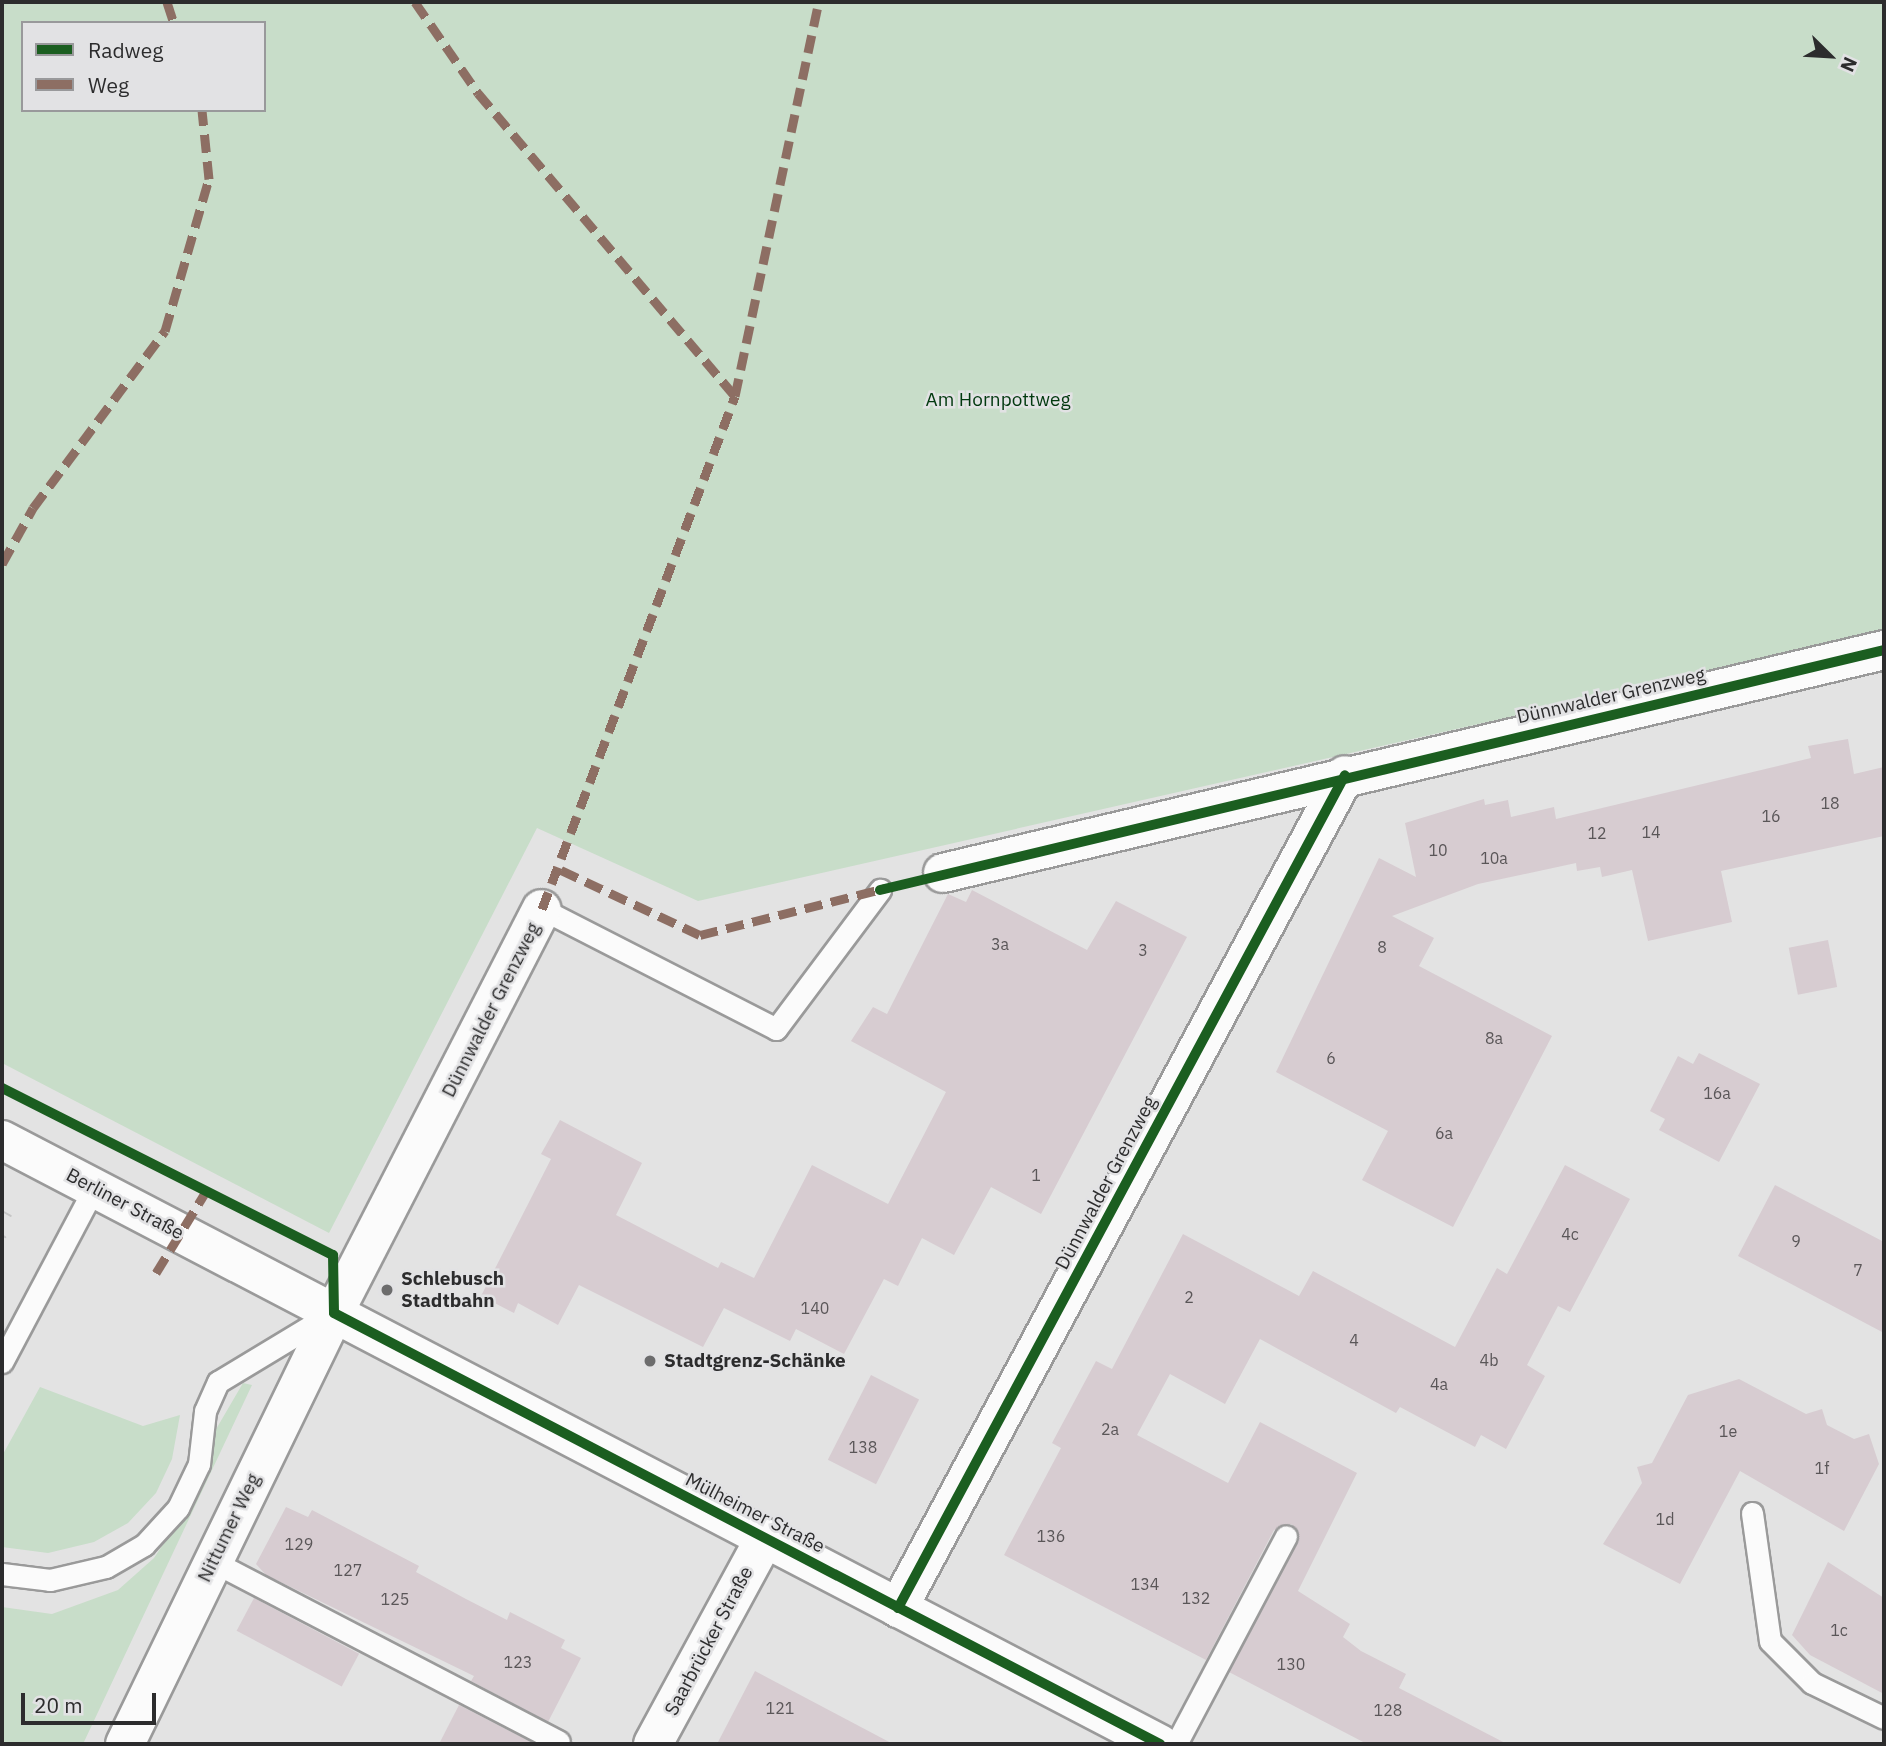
<!DOCTYPE html>
<html>
<head>
<meta charset="utf-8">
<style>
  body { margin:0 }
  #map { position:relative; width:1886px; height:1746px; overflow:hidden; background:#e3e3e3; font-family:"IBM Plex Sans",sans-serif }
  div>[style] { position:absolute }
  .green>* { inset:0; background:#c8ddc9 }
  .building>* { inset:0; background:#d7ccd1; transform-origin:0 0 }
  .roads { filter:drop-shadow(2px 0 #9a9a9a) drop-shadow(-2px 0 #9a9a9a) drop-shadow(0 2px #9a9a9a) drop-shadow(0 -2px #9a9a9a) }
  .lane>* { height:21px; margin:-10.5px; padding:0 10.5px; transform-origin:10.5px; border-radius:10.5px; background:#fbfbfb }
  .street>* { height:38px; margin:-19px; padding:0 19px; transform-origin:19px; border-radius:19px; background:#fbfbfb }
  .secondary>* { height:38px; margin:-19px; padding:0 19px; transform-origin:19px; border-radius:19px; background:#fbfbfb }
  .tram>* { height:2px; margin:-1px; padding:0 1px; transform-origin:1px; border-radius:1px; background:#c6c6c6 }
  .quiet>* { height:9px; margin-top:-4.5px; transform-origin:0; background:repeating-linear-gradient(90deg,#8d6e63 0 18px,transparent 0 27px) }
  .cycleway>* { height:10px; margin:-5px; padding:0 5px; transform-origin:5px; border-radius:5px; background:#1b5e20 }
  .dots>* { width:19px; height:19px; translate:-50% -50%; box-sizing:border-box; border:4px solid #e2e2e4; border-radius:50% }
  span { translate:-50% -50%; white-space:nowrap; text-align:center; line-height:1.15; -webkit-text-stroke:5px #e2e2e4; paint-order:stroke }
  .number-label { font-size:16px; color:#5a5658 }
  .number-label span { -webkit-text-stroke-width:0 }
  .park-label { font-size:19px; color:#02390f }
  .street-label { font-size:19px; color:#2c2c2d }
  .poi-label { font-size:19px; color:#2c2c2d; font-weight:700 }
  .left { translate:0 -50%; text-align:left }
  .frame { position:absolute; inset:0; border:4px solid #2c2c2d; pointer-events:none }
  .legend { position:absolute; left:21px; top:21px; width:245px; height:91px; box-sizing:border-box; background:#e2e2e4; border:2px solid #99999b; margin:0; padding:9px 12px; list-style:none; font-size:21px; color:#2c2c2d }
  .legend li { display:flex; align-items:center; gap:14px; height:35px }
  .legend b { width:35px; border:2px solid #99999b }
  .north { position:absolute; left:1795px; top:21px; width:70px; height:70px; -webkit-text-stroke:5px #e2e2e4; paint-order:stroke; rotate:114deg; font-size:19px; font-weight:700; line-height:28px; text-align:center; color:#2c2c2d }
  .north::after { content:''; display:block; margin:auto; width:24px; height:32px; background:#2c2c2d; clip-path:polygon(50% 0,100% 100%,50% 72%,0 100%) }
  .scale { position:absolute; left:21px; top:1693px; width:135px; height:32px; box-sizing:border-box; border:4px solid #2c2c2d; border-top:0; padding-left:9px; font-size:21px; line-height:24px; white-space:nowrap; color:#2c2c2d; -webkit-text-stroke:5px #e2e2e4; paint-order:stroke }
</style>
</head>
<body>
<div id="map">
  <div class="green">
    <div style="clip-path:polygon(evenodd,2px 2px,1884px 2px,1884px 632px,698px 901px,537px 828px,329px 1233px,2px 1063px,2px 2px,23px 23px,264px 23px,264px 110px,23px 110px,23px 23px)"></div>
    <div style="clip-path:polygon(243px 1383px,252px 1385px,83px 1744px,2px 1744px,2px 1607px,52px 1614px,118px 1590px,154px 1558px,184px 1513px,215px 1431px)"></div>
    <div style="clip-path:polygon(40px 1387px,143px 1426px,180px 1415px,172px 1459px,156px 1493px,128px 1523px,94px 1542px,48px 1553px,2px 1547px,2px 1456px)"></div>
  </div>
  <div class="building">
    <div style="clip-path:polygon(1848px 739px,1854px 774px,1884px 767px,1884px 836px,1721px 871px,1732px 922px,1648px 941px,1632px 870px,1602px 877px,1600px 867px,1577px 871px,1576px 863px,1478px 884px,1392px 916px,1434px 938px,1419px 966px,1552px 1036px,1453px 1227px,1362px 1180px,1388px 1131px,1276px 1072px,1379px 858px,1416px 877px,1405px 823px,1484px 799px,1485px 805px,1508px 800px,1511px 817px,1554px 807px,1556px 819px,1811px 758px,1808px 746px)"></div>
    <div style="clip-path:polygon(972px 890px,1087px 950px,1116px 901px,1187px 937px,1041px 1214px,991px 1187px,954px 1255px,922px 1238px,898px 1286px,884px 1279px,844px 1354px,796px 1329px,790px 1341px,724px 1308px,703px 1347px,579px 1285px,558px 1325px,518px 1303px,514px 1313px,481px 1296px,551px 1159px,541px 1154px,560px 1120px,642px 1163px,616px 1215px,718px 1268px,721px 1262px,754px 1278px,812px 1165px,888px 1204px,946px 1092px,851px 1041px,873px 1007px,887px 1014px,948px 894px,966px 902px)"></div>
    <div style="left:1828px;top:940px;width:48px;height:40px;rotate:79deg"></div>
    <div style="clip-path:polygon(1699px 1053px,1760px 1084px,1719px 1162px,1659px 1130px,1665px 1119px,1650px 1111px,1678px 1056px,1693px 1064px)"></div>
    <div style="clip-path:polygon(1565px 1165px,1630px 1199px,1570px 1312px,1558px 1306px,1527px 1365px,1545px 1376px,1506px 1449px,1481px 1435px,1475px 1447px,1400px 1407px,1396px 1413px,1260px 1339px,1225px 1404px,1170px 1374px,1137px 1435px,1228px 1483px,1260px 1422px,1357px 1473px,1298px 1591px,1350px 1624px,1343px 1637px,1361px 1651px,1406px 1674px,1399px 1688px,1507px 1744px,1367px 1744px,1229px 1672px,1298px 1542px,1292px 1524px,1274px 1530px,1206px 1660px,1004px 1555px,1061px 1448px,1052px 1443px,1096px 1361px,1112px 1369px,1183px 1234px,1299px 1296px,1313px 1271px,1455px 1347px,1497px 1268px,1507px 1274px)"></div>
    <div style="clip-path:polygon(1775px 1185px,1884px 1242px,1884px 1333px,1738px 1256px)"></div>
    <div style="left:871px;top:1375px;width:54px;height:95px;rotate:27deg"></div>
    <div style="clip-path:polygon(1739px 1379px,1806px 1414px,1822px 1409px,1827px 1425px,1854px 1439px,1869px 1434px,1879px 1464px,1844px 1531px,1740px 1471px,1680px 1584px,1603px 1544px,1642px 1483px,1637px 1467px,1652px 1463px,1688px 1395px)"></div>
    <div style="clip-path:polygon(286px 1507px,308px 1517px,312px 1510px,419px 1566px,416px 1572px,466px 1599px,507px 1620px,510px 1612px,565px 1640px,561px 1648px,581px 1658px,548px 1722px,471px 1681px,474px 1676px,266px 1575px,256px 1564px)"></div>
    <div style="clip-path:polygon(1828px 1562px,1884px 1598px,1884px 1694px,1810px 1655px,1792px 1635px)"></div>
    <div style="left:254px;top:1598px;width:119px;height:37px;rotate:28deg"></div>
    <div style="clip-path:polygon(755px 1671px,893px 1744px,717px 1744px)"></div>
    <div style="clip-path:polygon(459px 1705px,535px 1744px,439px 1744px)"></div>
  </div>
  <div class="roads">
    <div class="lane">
      <div style="left:542px;top:909px;width:263px;rotate:27.1deg"></div>
      <div style="left:776px;top:1029px;width:174px;rotate:-53.2deg"></div>
      <div style="left:2px;top:1362px;width:197px;rotate:-62.1deg"></div>
      <div style="left:1752px;top:1513px;width:129px;rotate:82deg"></div>
      <div style="left:1770px;top:1641px;width:59px;rotate:45deg"></div>
      <div style="left:1812px;top:1683px;width:80px;rotate:25.9deg"></div>
      <div style="left:212px;top:1561px;width:391px;rotate:27.5deg"></div>
      <div style="left:2px;top:1574px;width:48px;rotate:7.1deg"></div>
      <div style="left:50px;top:1580px;width:57px;rotate:-13.1deg"></div>
      <div style="left:106px;top:1567px;width:44px;rotate:-30.1deg"></div>
      <div style="left:144px;top:1545px;width:50px;rotate:-47.4deg"></div>
      <div style="left:178px;top:1508px;width:49px;rotate:-64.5deg"></div>
      <div style="left:199px;top:1464px;width:53px;rotate:-83.5deg"></div>
      <div style="left:205px;top:1411px;width:32px;rotate:-66deg"></div>
      <div style="left:218px;top:1382px;width:130px;rotate:-31.1deg"></div>
      <div style="left:1176px;top:1744px;width:235px;rotate:-62.1deg"></div>
    </div>
    <div class="street">
      <div style="left:943px;top:873px;width:967px;rotate:-13.33deg"></div>
      <div style="left:898px;top:1608px;width:945px;rotate:-61.78deg"></div>
      <div style="left:125px;top:1744px;width:479px;rotate:-64.1deg"></div>
      <div style="left:334px;top:1313px;width:454px;rotate:-62.8deg"></div>
      <div style="left:653px;top:1744px;width:234px;rotate:-61.5deg"></div>
    </div>
    <div class="secondary">
      <div style="left:2px;top:1140px;width:1306px;rotate:27.55deg"></div>
    </div>
  </div>
  <div class="tram">
    <div style="left:2px;top:1211px;width:10px;rotate:29deg"></div>
    <div style="left:2px;top:1235px;width:4px;rotate:34deg"></div>
  </div>
  <div class="quiet">
    <div style="left:167px;top:2px;width:22px;rotate:72deg"></div>
    <div style="left:415px;top:2px;width:111px;rotate:55.3deg"></div>
    <div style="left:478px;top:93px;width:397px;rotate:49.7deg"></div>
    <div style="left:2px;top:564px;width:64px;rotate:-61deg"></div>
    <div style="left:33px;top:508px;width:221px;rotate:-53.3deg"></div>
    <div style="left:165px;top:331px;width:158px;rotate:-73.9deg"></div>
    <div style="left:209px;top:179px;width:69px;rotate:-95.8deg"></div>
    <div style="left:561px;top:870px;width:153px;rotate:25.1deg"></div>
    <div style="left:700px;top:935px;width:192px;rotate:-14.2deg"></div>
    <div style="left:542px;top:909px;width:548px;rotate:-69.38deg"></div>
    <div style="left:735px;top:396px;width:403px;rotate:-78deg"></div>
    <div style="left:156px;top:1273px;width:94px;rotate:-58.5deg"></div>
  </div>
  <div class="cycleway">
    <div style="left:880px;top:890px;width:1032px;rotate:-13.44deg"></div>
    <div style="left:2px;top:1088px;width:371px;rotate:26.8deg"></div>
    <div style="left:333px;top:1255px;width:58px;rotate:89deg"></div>
    <div style="left:334px;top:1313px;width:932px;rotate:27.56deg"></div>
    <div style="left:898px;top:1608px;width:945px;rotate:-61.78deg"></div>
  </div>
  <div class="dots">
    <div style="left:387px;top:1290px;background:#6c6c6d"></div>
    <div style="left:650px;top:1361px;background:#6c6c6d"></div>
  </div>
  <div class="number-label">
    <span style="left:1830px;top:803px">18</span>
    <span style="left:1771px;top:816px">16</span>
    <span style="left:1651px;top:832px">14</span>
    <span style="left:1597px;top:833px">12</span>
    <span style="left:1438px;top:850px">10</span>
    <span style="left:1494px;top:858px">10a</span>
    <span style="left:1000px;top:944px">3a</span>
    <span style="left:1382px;top:947px">8</span>
    <span style="left:1143px;top:950px">3</span>
    <span style="left:1494px;top:1038px">8a</span>
    <span style="left:1331px;top:1058px">6</span>
    <span style="left:1717px;top:1093px">16a</span>
    <span style="left:1444px;top:1133px">6a</span>
    <span style="left:1036px;top:1175px">1</span>
    <span style="left:1570px;top:1234px">4c</span>
    <span style="left:1796px;top:1241px">9</span>
    <span style="left:1858px;top:1270px">7</span>
    <span style="left:1189px;top:1297px">2</span>
    <span style="left:815px;top:1308px">140</span>
    <span style="left:1354px;top:1340px">4</span>
    <span style="left:1489px;top:1360px">4b</span>
    <span style="left:1439px;top:1384px">4a</span>
    <span style="left:1110px;top:1429px">2a</span>
    <span style="left:1728px;top:1431px">1e</span>
    <span style="left:863px;top:1447px">138</span>
    <span style="left:1822px;top:1468px">1f</span>
    <span style="left:1665px;top:1519px">1d</span>
    <span style="left:1051px;top:1536px">136</span>
    <span style="left:299px;top:1544px">129</span>
    <span style="left:348px;top:1570px">127</span>
    <span style="left:1145px;top:1584px">134</span>
    <span style="left:1196px;top:1598px">132</span>
    <span style="left:395px;top:1599px">125</span>
    <span style="left:1839px;top:1630px">1c</span>
    <span style="left:518px;top:1662px">123</span>
    <span style="left:1291px;top:1664px">130</span>
    <span style="left:780px;top:1708px">121</span>
    <span style="left:1388px;top:1710px">128</span>
  </div>
  <div class="park-label">
    <span style="left:998px;top:400px">Am Hornpottweg</span>
  </div>
  <div class="street-label">
    <span style="left:1611px;top:696px;rotate:-13deg">Dünnwalder Grenzweg</span>
    <span style="left:491px;top:1010px;rotate:-63deg">Dünnwalder Grenzweg</span>
    <span style="left:1106px;top:1183px;rotate:-62deg">Dünnwalder Grenzweg</span>
    <span style="left:125px;top:1204px;rotate:28deg">Berliner Straße</span>
    <span style="left:755px;top:1513px;rotate:27deg">Mülheimer Straße</span>
    <span style="left:229px;top:1528px;rotate:-64deg">Nittumer Weg</span>
    <span style="left:709px;top:1641px;rotate:-62deg">Saarbrücker Straße</span>
  </div>
  <div class="poi-label">
    <span class="left" style="left:401px;top:1290px">Schlebusch<br>Stadtbahn</span>
    <span class="left" style="left:664px;top:1361px">Stadtgrenz-Schänke</span>
  </div>
  <div class="frame"></div>
  <ul class="legend">
  <li><b style="height:9px;background:#1b5e20"></b>Radweg</li>
  <li><b style="height:9px;background:#8d6e63"></b>Weg</li>
  </ul>
  <div class="north">N</div>
  <div class="scale">20 m</div>
</div>
</body>
</html>
